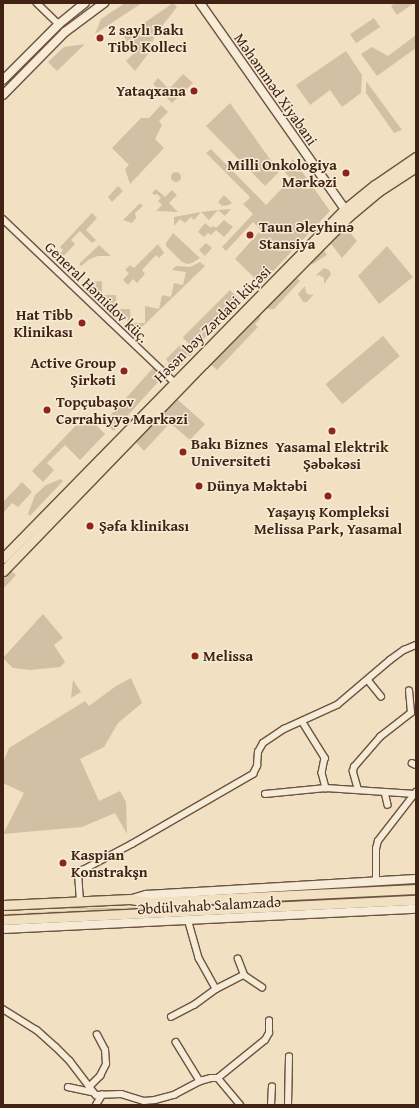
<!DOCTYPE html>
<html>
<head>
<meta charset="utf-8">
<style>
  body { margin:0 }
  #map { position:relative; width:419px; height:1108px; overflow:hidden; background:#f1e0c2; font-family:"Gentium Book Plus",serif }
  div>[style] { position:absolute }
  .green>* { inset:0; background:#d3c0a4; transform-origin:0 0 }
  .round { border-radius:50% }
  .roads { filter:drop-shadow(1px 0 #6e523f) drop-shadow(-1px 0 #6e523f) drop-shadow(0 1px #6e523f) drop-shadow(0 -1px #6e523f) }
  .street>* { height:5.5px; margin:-2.75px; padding:0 2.75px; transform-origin:2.75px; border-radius:2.75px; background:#f6ebd7 }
  .secondary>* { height:8px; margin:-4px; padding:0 4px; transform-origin:4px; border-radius:4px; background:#f6ebd7 }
  .primary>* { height:9px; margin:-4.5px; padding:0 4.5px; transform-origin:4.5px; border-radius:4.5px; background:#f1e0c2 }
  .dots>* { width:11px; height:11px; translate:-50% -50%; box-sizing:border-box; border:2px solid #f6ebd7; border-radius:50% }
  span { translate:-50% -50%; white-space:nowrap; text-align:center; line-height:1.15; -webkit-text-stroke:3px #f6ebd7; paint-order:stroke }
  .poi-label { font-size:15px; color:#422313; font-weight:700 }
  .left { translate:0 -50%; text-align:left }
  .right { translate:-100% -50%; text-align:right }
  .street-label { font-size:15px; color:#422313 }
  .frame { position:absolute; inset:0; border:4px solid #422313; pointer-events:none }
</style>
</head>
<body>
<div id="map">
  <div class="green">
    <div style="clip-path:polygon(125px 3px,142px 3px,95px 34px,101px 19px)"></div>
    <div style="clip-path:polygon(173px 3px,177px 7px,155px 35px,148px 54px,135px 71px,126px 61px,135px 52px,124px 37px)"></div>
    <div style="clip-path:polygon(395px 3px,414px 3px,397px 15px,391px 6px)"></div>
    <div style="left:374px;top:18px;width:11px;height:29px;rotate:56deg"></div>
    <div style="clip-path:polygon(416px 35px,416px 48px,377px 76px,361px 54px,372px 47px,388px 56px)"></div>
    <div style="clip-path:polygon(85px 44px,57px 71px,48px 62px,64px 47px)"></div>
    <div style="clip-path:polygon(346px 51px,362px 75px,361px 93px,342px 107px,330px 90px,310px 105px,296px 85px)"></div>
    <div style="clip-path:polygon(183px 74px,193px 83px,172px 103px,153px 84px,158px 78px,169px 89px)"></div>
    <div style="clip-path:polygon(366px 81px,402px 130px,394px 133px,366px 93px)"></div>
    <div style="clip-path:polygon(230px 103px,279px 172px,265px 186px,206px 126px)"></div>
    <div style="clip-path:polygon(161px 105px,168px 112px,159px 121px,162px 125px,155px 139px,164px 148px,130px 184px,125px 169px,129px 165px,112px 148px,141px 118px,149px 118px)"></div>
    <div style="clip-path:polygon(211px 149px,266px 205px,291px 179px,283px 170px,293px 159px,330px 211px,261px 284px,235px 259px,261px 230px,253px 222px,226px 251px,222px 247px,253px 214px,243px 204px,250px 198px,248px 195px,206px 153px)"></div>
    <div class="round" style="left:171px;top:172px;width:10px;height:10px"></div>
    <div style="clip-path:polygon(118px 186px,123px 191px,112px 202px,108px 197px)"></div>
    <div style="clip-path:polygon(156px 189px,165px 197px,172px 190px,177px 195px,169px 203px,178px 212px,156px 211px,162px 205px,158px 201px,161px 198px,157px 194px,155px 195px,152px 193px)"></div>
    <div style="clip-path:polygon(224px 195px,232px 203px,229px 205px,222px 206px,218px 202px)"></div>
    <div style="clip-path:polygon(140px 203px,143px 206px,135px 213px,136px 218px,132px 223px,123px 220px)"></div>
    <div style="clip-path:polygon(231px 209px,225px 216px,218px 210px,209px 220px,201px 212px,194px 220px,191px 217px,185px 223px,180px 219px,174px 226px,174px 217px,201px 212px,218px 210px)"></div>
    <div style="clip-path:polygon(92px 213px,97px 218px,86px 230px,96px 240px,92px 243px,80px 231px,71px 240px,75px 244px,60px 260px,57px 257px,63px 250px,60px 247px)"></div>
    <div style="clip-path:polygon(357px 213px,360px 215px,346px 228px,357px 241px,342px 258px,328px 240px)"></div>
    <div style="clip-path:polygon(224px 220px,233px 227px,224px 237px,216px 230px,211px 235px,208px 233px,204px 237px,198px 232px,205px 223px,211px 228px,213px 226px,216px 228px)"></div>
    <div style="clip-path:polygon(173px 233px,200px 258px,192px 263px,187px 264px,181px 261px,166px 246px,166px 243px)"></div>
    <div style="clip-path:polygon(206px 243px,212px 248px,205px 256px,199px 250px)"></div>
    <div style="clip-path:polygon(158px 244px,164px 253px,159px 258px,156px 255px,142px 270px,145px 274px,137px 283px,133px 279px,128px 285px,123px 280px,129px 273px,125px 270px,130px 265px,134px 268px)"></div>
    <div style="clip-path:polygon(99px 245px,111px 256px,98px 256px,90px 259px,81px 266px,79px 264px)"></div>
    <div style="clip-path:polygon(387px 246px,413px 277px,379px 304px,358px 276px)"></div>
    <div style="left:323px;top:249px;width:7px;height:18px;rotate:56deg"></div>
    <div style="clip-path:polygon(200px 262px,205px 266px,139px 330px,131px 324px,89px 282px,102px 281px,102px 295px,116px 295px,117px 309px,130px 309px,131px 323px,145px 323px,145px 306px,159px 309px,162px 295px,171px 297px,174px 283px,183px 285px,186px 272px,172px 270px,176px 266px,190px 267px)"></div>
    <div style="clip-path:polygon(324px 268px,329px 270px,331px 274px,324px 284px,324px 278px,319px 275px,315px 276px)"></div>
    <div style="clip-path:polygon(295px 276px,300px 281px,274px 309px,265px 309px)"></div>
    <div style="clip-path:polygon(305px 286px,306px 293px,310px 295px,314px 294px,307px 302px,303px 302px,298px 294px)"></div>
    <div style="left:230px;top:290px;width:16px;height:67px;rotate:45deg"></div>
    <div style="clip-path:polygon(261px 311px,260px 319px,255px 324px,258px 327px,217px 370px,209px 363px)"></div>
    <div style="left:383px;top:336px;width:26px;height:75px;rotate:50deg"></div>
    <div style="clip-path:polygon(182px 343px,193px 353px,180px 366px,172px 368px,166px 359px)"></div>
    <div style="left:153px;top:368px;width:13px;height:73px;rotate:42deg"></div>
    <div style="clip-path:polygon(177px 399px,205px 424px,190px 440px,170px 423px,144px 451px,135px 441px)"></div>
    <div style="clip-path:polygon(86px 415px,105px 434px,80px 460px,65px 445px,47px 463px,54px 470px,43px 482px,32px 471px)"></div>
    <div style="clip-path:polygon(61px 479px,63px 481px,30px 516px,28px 514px,35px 495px,46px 485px)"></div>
    <div style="clip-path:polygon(22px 482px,32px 492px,18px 507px,12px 503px,3px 513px,3px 502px)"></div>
    <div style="clip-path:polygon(10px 570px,16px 575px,3px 589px,3px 577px)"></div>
    <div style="clip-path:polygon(43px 614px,63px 638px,54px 645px,65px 662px,60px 667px,30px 670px,13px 668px,3px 658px)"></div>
    <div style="clip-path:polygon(131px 678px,142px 703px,118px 723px,104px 747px,80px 759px,99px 801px,120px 791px,126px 802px,127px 834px,115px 813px,82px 827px,3px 834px,24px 793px,3px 783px,3px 762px,9px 748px,85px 701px,89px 706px,116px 686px)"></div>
    <div style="clip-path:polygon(73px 680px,81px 692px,71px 698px)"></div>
    <div style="clip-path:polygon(416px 893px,416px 896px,3px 916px,3px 914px)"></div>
    <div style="left:341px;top:908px;width:1px;height:338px;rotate:90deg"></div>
  </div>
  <div class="roads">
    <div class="street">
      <div style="left:37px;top:3px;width:30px;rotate:44deg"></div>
      <div style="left:3px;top:219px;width:236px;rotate:43.6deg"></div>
      <div style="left:368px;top:680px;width:21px;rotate:51deg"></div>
      <div style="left:302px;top:721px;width:44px;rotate:58.1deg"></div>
      <div style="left:325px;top:758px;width:15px;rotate:101deg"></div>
      <div style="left:322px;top:773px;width:16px;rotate:75deg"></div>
      <div style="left:412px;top:763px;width:4px;rotate:27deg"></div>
      <div style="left:358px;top:790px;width:19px;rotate:-106deg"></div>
      <div style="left:353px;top:772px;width:5px;rotate:-79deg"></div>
      <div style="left:354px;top:767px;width:40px;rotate:-49deg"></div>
      <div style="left:380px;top:737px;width:39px;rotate:-38deg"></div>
      <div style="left:411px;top:713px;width:22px;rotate:-95deg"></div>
      <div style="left:385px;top:792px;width:13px;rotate:77deg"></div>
      <div style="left:265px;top:794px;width:61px;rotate:-5.6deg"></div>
      <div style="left:326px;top:788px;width:89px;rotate:3.9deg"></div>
      <div style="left:376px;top:881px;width:32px;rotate:-90deg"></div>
      <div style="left:376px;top:849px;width:8px;rotate:-76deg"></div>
      <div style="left:378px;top:841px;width:62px;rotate:-52.2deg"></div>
      <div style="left:80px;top:902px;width:26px;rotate:-94deg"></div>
      <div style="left:78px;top:876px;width:8px;rotate:-50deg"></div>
      <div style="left:83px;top:870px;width:55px;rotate:-28deg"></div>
      <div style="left:132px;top:844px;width:140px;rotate:-30deg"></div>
      <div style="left:253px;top:774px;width:9px;rotate:-63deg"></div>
      <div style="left:257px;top:766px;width:14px;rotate:-86deg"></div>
      <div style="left:258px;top:752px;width:10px;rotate:-61deg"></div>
      <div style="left:263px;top:743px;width:25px;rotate:-34deg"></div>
      <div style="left:284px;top:729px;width:58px;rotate:-24.4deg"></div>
      <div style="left:337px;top:705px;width:70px;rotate:-40.3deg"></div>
      <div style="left:390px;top:660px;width:17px;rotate:-36deg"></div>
      <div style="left:404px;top:650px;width:13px;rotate:-23deg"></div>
      <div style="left:188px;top:919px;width:41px;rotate:74.2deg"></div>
      <div style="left:199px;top:958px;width:35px;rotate:61deg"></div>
      <div style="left:216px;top:989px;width:31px;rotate:-27deg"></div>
      <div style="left:244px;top:975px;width:17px;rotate:-111deg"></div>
      <div style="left:244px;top:975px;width:22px;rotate:34deg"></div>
      <div style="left:3px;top:1009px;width:40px;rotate:32deg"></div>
      <div style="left:37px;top:1030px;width:25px;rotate:42deg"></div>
      <div style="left:56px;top:1047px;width:20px;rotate:45deg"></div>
      <div style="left:70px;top:1061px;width:43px;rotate:52.6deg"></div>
      <div style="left:96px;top:1095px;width:25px;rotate:-2deg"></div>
      <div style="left:121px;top:1094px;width:24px;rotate:17deg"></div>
      <div style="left:144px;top:1101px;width:11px;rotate:-5deg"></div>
      <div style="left:155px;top:1100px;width:20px;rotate:-15deg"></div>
      <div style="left:174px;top:1095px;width:30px;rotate:-28deg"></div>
      <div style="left:200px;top:1081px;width:11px;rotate:-15deg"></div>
      <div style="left:211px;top:1078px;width:7px"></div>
      <div style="left:218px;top:1078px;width:60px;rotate:-39deg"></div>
      <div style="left:265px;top:1040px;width:8px;rotate:-60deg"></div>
      <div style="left:269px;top:1033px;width:12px;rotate:-90deg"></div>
      <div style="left:171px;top:1017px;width:26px;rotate:-28deg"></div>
      <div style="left:194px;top:1005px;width:27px;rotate:-36deg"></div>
      <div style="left:176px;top:1042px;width:46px;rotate:58.4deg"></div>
      <div style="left:218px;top:1078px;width:35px;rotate:50deg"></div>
      <div style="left:68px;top:1087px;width:25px;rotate:12deg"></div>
      <div style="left:89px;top:1087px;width:16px;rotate:-45deg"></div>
      <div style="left:100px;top:1076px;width:13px;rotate:-63deg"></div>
      <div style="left:106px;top:1064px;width:14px;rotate:-94deg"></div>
      <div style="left:105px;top:1050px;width:17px;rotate:-118deg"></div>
      <div style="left:96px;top:1105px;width:12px;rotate:-59deg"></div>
      <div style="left:271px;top:1105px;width:18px;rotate:-87deg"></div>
      <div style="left:288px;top:1105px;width:48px;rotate:-88.8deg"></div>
    </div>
    <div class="secondary">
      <div style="left:200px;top:3px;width:252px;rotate:54.9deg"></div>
      <div style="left:3px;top:80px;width:79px;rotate:-45deg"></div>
      <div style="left:59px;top:24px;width:33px;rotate:-39deg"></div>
      <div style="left:3px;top:95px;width:88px;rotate:-45.5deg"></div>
      <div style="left:65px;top:32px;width:49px;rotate:-36.6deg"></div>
      <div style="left:132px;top:899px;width:15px;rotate:-16deg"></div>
      <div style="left:146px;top:895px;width:270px;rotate:-3.4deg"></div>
      <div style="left:3px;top:929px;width:413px;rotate:-2.8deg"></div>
    </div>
    <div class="primary">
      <div style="left:3px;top:558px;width:489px;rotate:-45.6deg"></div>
      <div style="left:345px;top:209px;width:38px;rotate:-39deg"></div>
      <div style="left:375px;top:185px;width:50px;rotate:-34.3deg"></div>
      <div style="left:3px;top:571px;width:289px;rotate:-46deg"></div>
      <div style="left:204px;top:363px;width:206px;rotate:-45.4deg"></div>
      <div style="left:349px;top:216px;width:39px;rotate:-40deg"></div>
      <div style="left:379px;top:191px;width:44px;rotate:-33deg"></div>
      <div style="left:3px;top:905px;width:127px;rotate:-2.7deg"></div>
      <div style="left:130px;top:899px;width:18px;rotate:9deg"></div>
      <div style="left:148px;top:902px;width:268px;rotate:-2.8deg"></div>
      <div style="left:3px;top:920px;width:413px;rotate:-2.8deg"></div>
    </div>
  </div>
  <div class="dots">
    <div style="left:100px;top:38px;background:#8f2418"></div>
    <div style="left:194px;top:91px;background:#8f2418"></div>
    <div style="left:346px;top:173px;background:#8f2418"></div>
    <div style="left:250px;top:235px;background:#8f2418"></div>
    <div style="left:82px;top:323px;background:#8f2418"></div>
    <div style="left:124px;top:371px;background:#8f2418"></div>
    <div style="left:47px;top:410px;background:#8f2418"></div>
    <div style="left:332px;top:431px;background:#8f2418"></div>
    <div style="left:183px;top:452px;background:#8f2418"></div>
    <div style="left:199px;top:486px;background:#8f2418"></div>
    <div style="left:328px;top:496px;background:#8f2418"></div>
    <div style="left:90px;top:526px;background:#8f2418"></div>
    <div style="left:195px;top:656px;background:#8f2418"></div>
    <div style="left:63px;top:863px;background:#8f2418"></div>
  </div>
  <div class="poi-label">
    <span class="left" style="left:108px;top:38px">2 saylı Bakı<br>Tibb Kolleci</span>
    <span class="right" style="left:186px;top:91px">Yataqxana</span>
    <span class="right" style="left:337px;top:173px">Milli Onkologiya<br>Mərkəzi</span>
    <span class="left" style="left:259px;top:235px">Taun Əleyhinə<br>Stansiya</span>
    <span class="right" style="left:73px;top:323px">Hat Tibb<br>Klinikası</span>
    <span class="right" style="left:116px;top:371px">Active Group<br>Şirkəti</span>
    <span class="left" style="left:56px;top:410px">Topçubaşov<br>Cərrahiyyə Mərkəzi</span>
    <span class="left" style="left:191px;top:452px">Bakı Biznes<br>Universiteti</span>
    <span style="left:332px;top:455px">Yasamal Elektrik<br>Şəbəkəsi</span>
    <span class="left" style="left:207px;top:486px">Dünya Məktəbi</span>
    <span style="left:328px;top:520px">Yaşayış Kompleksi<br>Melissa Park, Yasamal</span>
    <span class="left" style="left:99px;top:526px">Şəfa klinikası</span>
    <span class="left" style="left:203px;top:656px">Melissa</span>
    <span class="left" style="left:71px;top:863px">Kaspian<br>Konstrakşn</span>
  </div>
  <div class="street-label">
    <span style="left:276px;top:89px;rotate:55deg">Məhəmməd Xiyabani</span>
    <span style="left:97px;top:292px;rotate:44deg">General Həmidov küç.</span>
    <span style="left:212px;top:324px;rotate:-45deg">Həsən bəy Zərdabi küçəsi</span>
    <span style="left:209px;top:905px;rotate:-3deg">Əbdülvahab Salamzadə</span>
  </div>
  <div class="frame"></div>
</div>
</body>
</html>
